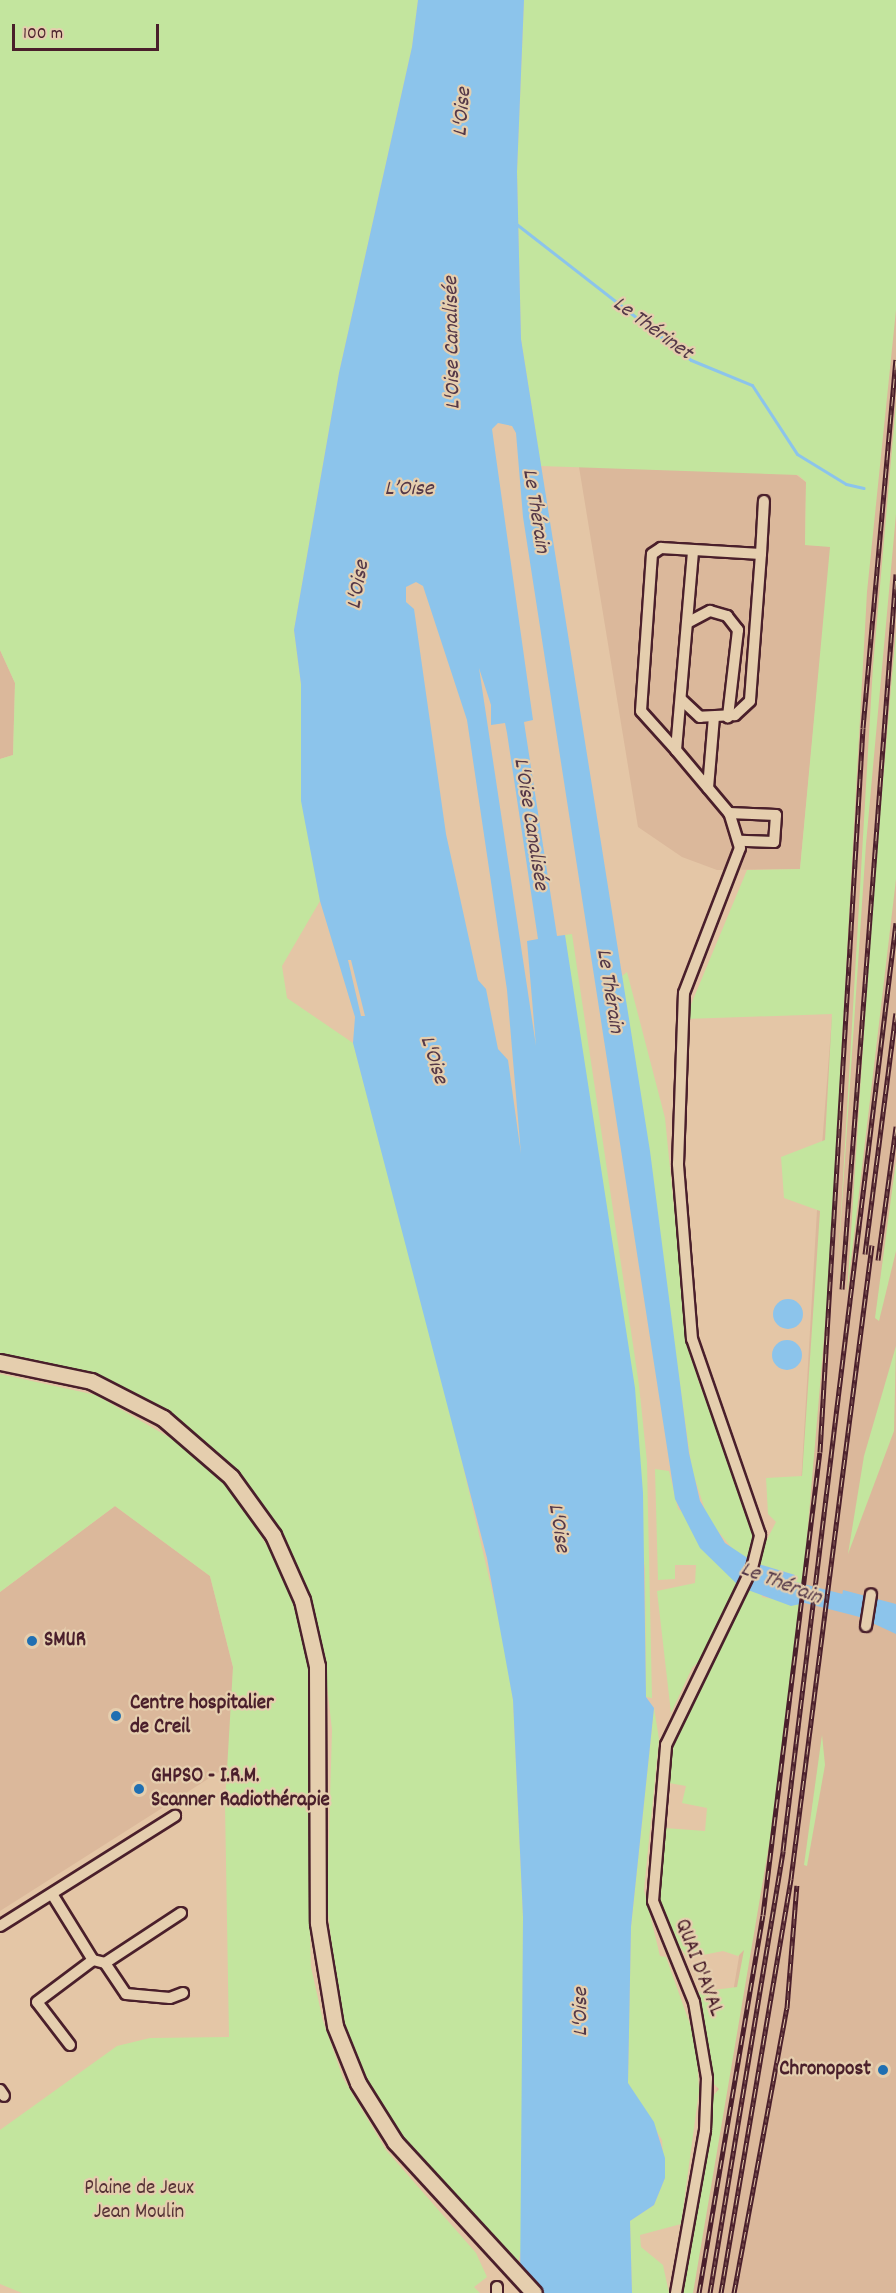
<!DOCTYPE html>
<html>
<head>
<meta charset="utf-8">
<style>
  body { margin:0 }
  #map { position:relative; width:896px; height:2293px; overflow:hidden; background:#e4c6a6; font-family:Dekko,sans-serif }
  div>[style] { position:absolute }
  .built>* { inset:0; background:#dbb89b }
  .green>* { inset:0; background:#c3e59e }
  .water>* { inset:0; background:#8cc4eb }
  .round { border-radius:50% }
  .stream>* { height:3px; margin:-1.5px; padding:0 1.5px; transform-origin:1.5px; border-radius:1.5px; background:#8cc4eb }
  .river>* { height:18px; margin:-9px; padding:0 9px; transform-origin:9px; border-radius:9px; background:#8cc4eb }
  .roads { filter:drop-shadow(2px 0 #4a1f2b) drop-shadow(-2px 0 #4a1f2b) drop-shadow(0 2px #4a1f2b) drop-shadow(0 -2px #4a1f2b) }
  .minor>* { height:10px; margin:-5px; padding:0 5px; transform-origin:5px; border-radius:5px; background:#e5ceae }
  .secondary>* { height:15px; margin:-7.5px; padding:0 7.5px; transform-origin:7.5px; border-radius:7.5px; background:#e5ceae }
  .rail>* { height:5px; margin-top:-2.5px; transform-origin:0; background:repeating-linear-gradient(90deg,#e5ceae 0 9px,#4a1f2b 0 18px); box-sizing:border-box; border-block:2px solid #4a1f2b }
  .dots>* { width:16px; height:16px; translate:-50% -50%; box-sizing:border-box; border:3px solid #e5ceae; border-radius:50% }
  span { translate:-50% -50%; white-space:nowrap; text-align:center; line-height:1.15; -webkit-text-stroke:4.5px #e5ceae; paint-order:stroke }
  .poi-label { font-size:21px; color:#4a1f2b; font-weight:700 }
  .left { translate:0 -50%; text-align:left }
  .right { translate:-100% -50%; text-align:right }
  .street-label { font-size:21px; color:#4a1f2b }
  .park-label { font-size:21px; color:#563336 }
  .water-label { font-size:22px; color:#543848; font-style:italic }
  .scale { position:absolute; left:12px; top:24px; width:147px; height:27px; box-sizing:border-box; border:3px solid #4a1f2b; border-top:0; padding-left:8px; font-size:18px; line-height:21px; white-space:nowrap; color:#4a1f2b; -webkit-text-stroke:4px #e5ceae; paint-order:stroke }
</style>
</head>
<body>
<div id="map">
  <div class="built">
    <div style="clip-path:polygon(896px 189px,896px 2293px,682px 2293px,802px 1585px,801px 1485px,817px 1210px)"></div>
    <div style="clip-path:polygon(643px 466px,795px 474px,806px 482px,805px 545px,831px 546px,800px 869px,717px 870px,682px 857px,638px 827px,579px 467px)"></div>
    <div style="clip-path:polygon(0 650px,15px 683px,13px 755px,0 759px)"></div>
    <div style="clip-path:polygon(115px 1506px,210px 1576px,233px 1667px,230px 1765px,0 1911px,0 1592px)"></div>
  </div>
  <div class="green">
    <div style="clip-path:polygon(0 0,418px 0,412px 47px,339px 373px,294px 630px,301px 684px,301px 793px,320px 901px,282px 966px,287px 998px,353px 1043px,441px 1371px,503px 1638px,513px 1700px,523px 1917px,522px 2246px,517px 2269px,399px 2139px,370px 2091px,340px 2020px,327px 1903px,332px 1730px,324px 1658px,312px 1607px,279px 1534px,178px 1422px,135px 1394px,98px 1375px,0 1355px,0 759px,13px 755px,15px 683px,0 650px)"></div>
    <div style="clip-path:polygon(524px 0,896px 0,896px 310px,867px 592px,829px 1280px,803px 1585px,794px 1583px,795px 1575px,755px 1563px,776px 1522px,768px 1514px,766px 1478px,802px 1476px,820px 1211px,784px 1198px,781px 1157px,825px 1140px,832px 1014px,685px 1019px,747px 870px,800px 869px,830px 547px,805px 545px,806px 482px,798px 475px,541px 466px,521px 339px,517px 172px)"></div>
    <div style="clip-path:polygon(896px 403px,896px 514px,866px 844px,838px 1264px,873px 666px)"></div>
    <div style="clip-path:polygon(896px 631px,896px 879px,847px 1295px,872px 905px)"></div>
    <div style="clip-path:polygon(572px 934px,639px 1385px,647px 1462px,652px 1698px,646px 1697px,645px 1569px,565px 935px)"></div>
    <div style="clip-path:polygon(627px 972px,665px 1118px,685px 1319px,697px 1377px,751px 1520px,762px 1597px,800px 1604px,771px 1833px,693px 2293px,682px 2293px,711px 2098px,719px 2089px,710px 2080px,698px 1992px,737px 1987px,744px 1950px,738px 1956px,723px 1951px,688px 1958px,664px 1925px,659px 1901px,665px 1828px,705px 1831px,707px 1808px,682px 1803px,686px 1786px,669px 1783px,672px 1732px,708px 1660px,701px 1659px,692px 1668px,671px 1713px,657px 1591px,695px 1583px,696px 1565px,675px 1565px,675px 1579px,658px 1580px,655px 1469px,669px 1471px,678px 1509px,736px 1553px,708px 1519px,692px 1470px,622px 976px)"></div>
    <div style="clip-path:polygon(896px 1161px,896px 1251px,879px 1321px,875px 1318px)"></div>
    <div style="clip-path:polygon(896px 1346px,894px 1431px,848px 1554px,864px 1456px)"></div>
    <div style="clip-path:polygon(0 1374px,96px 1395px,191px 1450px,226px 1481px,281px 1568px,299px 1616px,313px 1687px,309px 1905px,311px 1967px,323px 2021px,343px 2078px,386px 2150px,476px 2253px,487px 2277px,474px 2287px,480px 2293px,22px 2293px,0 2284px,0 2130px,117px 2046px,150px 2038px,229px 2037px,225px 1804px,233px 1667px,210px 1576px,115px 1506px,0 1592px)"></div>
    <div style="clip-path:polygon(654px 1708px,659px 1739px,644px 1890px,660px 1956px,666px 1957px,696px 2041px,699px 2091px,681px 2224px,640px 2235px,641px 2247px,663px 2265px,669px 2293px,632px 2293px,630px 2221px,654px 2205px,665px 2178px,662px 2140px,628px 2083px,631px 1927px)"></div>
    <div style="clip-path:polygon(822px 1735px,825px 1765px,807px 1866px,804px 1865px)"></div>
  </div>
  <div class="water">
    <div style="clip-path:polygon(evenodd,418px 0,524px 0,517px 172px,521px 339px,650px 1151px,689px 1453px,700px 1501px,725px 1543px,755px 1563px,795px 1575px,794px 1583px,803px 1585px,800px 1604px,791px 1606px,740px 1587px,700px 1548px,675px 1499px,523px 517px,516px 433px,512px 426px,498px 423px,492px 429px,533px 720px,524px 722px,557px 936px,565px 935px,635px 1388px,643px 1493px,646px 1697px,654px 1708px,631px 1927px,628px 2083px,654px 2122px,665px 2158px,665px 2178px,654px 2205px,630px 2221px,632px 2293px,520px 2293px,523px 1917px,513px 1700px,487px 1558px,353px 1043px,355px 1017px,320px 901px,301px 801px,301px 684px,294px 630px,339px 373px,412px 47px,418px 0,416px 582px,423px 586px,467px 720px,507px 990px,521px 1154px,508px 1060px,498px 1049px,486px 989px,478px 980px,446px 834px,414px 609px,406px 602px,406px 587px,416px 582px,418px 0,479px 668px,491px 705px,491px 725px,505px 723px,507px 733px,538px 939px,527px 941px,536px 1046px,479px 668px,418px 0,348px 960px,351px 960px,365px 1016px,361px 1016px,348px 960px)"></div>
    <div class="round" style="left:773px;top:1299px;width:30px;height:30px"></div>
    <div class="round" style="left:772px;top:1340px;width:30px;height:30px"></div>
    <div style="clip-path:polygon(843px 1590px,896px 1604px,896px 1634px,840px 1608px)"></div>
  </div>
  <div class="stream">
    <div style="left:515px;top:223px;width:223px;rotate:37.9deg"></div>
    <div style="left:691px;top:360px;width:66px;rotate:22.3deg"></div>
    <div style="left:752px;top:385px;width:82px;rotate:56.9deg"></div>
    <div style="left:797px;top:454px;width:57px;rotate:31.5deg"></div>
    <div style="left:846px;top:484px;width:18px;rotate:13deg"></div>
  </div>
  <div class="river">
    <div style="left:779px;top:1587px;width:121px;rotate:14.4deg"></div>
  </div>
  <div class="roads">
    <div class="minor">
      <div style="left:761px;top:554px;width:53px;rotate:-86.8deg"></div>
      <div style="left:687px;top:623px;width:26px;rotate:-28deg"></div>
      <div style="left:710px;top:611px;width:18px;rotate:16deg"></div>
      <div style="left:727px;top:616px;width:18px;rotate:52deg"></div>
      <div style="left:738px;top:630px;width:88px;rotate:96.6deg"></div>
      <div style="left:676px;top:750px;width:52px;rotate:-131.9deg"></div>
      <div style="left:641px;top:711px;width:157px;rotate:-86deg"></div>
      <div style="left:652px;top:554px;width:11px;rotate:-34deg"></div>
      <div style="left:661px;top:548px;width:100px;rotate:3.4deg"></div>
      <div style="left:761px;top:554px;width:147px;rotate:94.3deg"></div>
      <div style="left:750px;top:701px;width:21px;rotate:137deg"></div>
      <div style="left:735px;top:715px;width:35px;rotate:177deg"></div>
      <div style="left:700px;top:717px;width:26px;rotate:-137deg"></div>
      <div style="left:708px;top:788px;width:71px;rotate:-85.2deg"></div>
      <div style="left:729px;top:813px;width:47px;rotate:2.4deg"></div>
      <div style="left:776px;top:815px;width:27px;rotate:94deg"></div>
      <div style="left:774px;top:842px;width:34px;rotate:-178deg"></div>
      <div style="left:866px;top:1626px;width:32px;rotate:-81deg"></div>
      <div style="left:52px;top:1894px;width:78px;rotate:58.2deg"></div>
      <div style="left:93px;top:1960px;width:12px;rotate:14deg"></div>
      <div style="left:105px;top:1963px;width:37px;rotate:56deg"></div>
      <div style="left:126px;top:1994px;width:44px;rotate:5.2deg"></div>
      <div style="left:170px;top:1998px;width:14px;rotate:-21deg"></div>
      <div style="left:0;top:1926px;width:207px;rotate:-32.2deg"></div>
      <div style="left:105px;top:1963px;width:91px;rotate:-33.3deg"></div>
      <div style="left:70px;top:2045px;width:54px;rotate:-127.5deg"></div>
      <div style="left:37px;top:2002px;width:70px;rotate:-36.9deg"></div>
      <div style="left:0;top:2090px;width:7px;rotate:56deg"></div>
      <div style="left:497px;top:2293px;width:6px;rotate:-90deg"></div>
      <div style="left:676px;top:2293px;width:166px;rotate:-79.9deg"></div>
      <div style="left:705px;top:2130px;width:52px;rotate:-87.8deg"></div>
      <div style="left:707px;top:2078px;width:77px;rotate:-99.7deg"></div>
      <div style="left:694px;top:2002px;width:109px;rotate:-112.1deg"></div>
      <div style="left:653px;top:1901px;width:157px;rotate:-85.2deg"></div>
      <div style="left:666px;top:1745px;width:197px;rotate:-64.1deg"></div>
      <div style="left:752px;top:1568px;width:34px;rotate:-76deg"></div>
      <div style="left:760px;top:1535px;width:207px;rotate:-109.1deg"></div>
      <div style="left:692px;top:1339px;width:176px;rotate:-94.6deg"></div>
      <div style="left:678px;top:1164px;width:171px;rotate:-88deg"></div>
      <div style="left:684px;top:993px;width:155px;rotate:-68.9deg"></div>
      <div style="left:740px;top:848px;width:37px;rotate:-107deg"></div>
      <div style="left:729px;top:813px;width:82px;rotate:-130.1deg"></div>
      <div style="left:676px;top:750px;width:199px;rotate:-85.1deg"></div>
    </div>
    <div class="secondary">
      <div style="left:0;top:1362px;width:93px;rotate:11.8deg"></div>
      <div style="left:91px;top:1381px;width:81px;rotate:27.2deg"></div>
      <div style="left:163px;top:1418px;width:90px;rotate:40.9deg"></div>
      <div style="left:231px;top:1477px;width:72px;rotate:54.1deg"></div>
      <div style="left:273px;top:1535px;width:71px;rotate:66deg"></div>
      <div style="left:302px;top:1600px;width:68px;rotate:77.2deg"></div>
      <div style="left:317px;top:1666px;width:257px;rotate:89.8deg"></div>
      <div style="left:318px;top:1923px;width:104px;rotate:80.6deg"></div>
      <div style="left:335px;top:2026px;width:61px;rotate:68deg"></div>
      <div style="left:358px;top:2083px;width:70px;rotate:57.9deg"></div>
      <div style="left:395px;top:2142px;width:205px;rotate:47.4deg"></div>
    </div>
  </div>
  <div class="rail">
    <div style="left:865px;top:1254px;width:243px;rotate:-82.7deg"></div>
    <div style="left:878px;top:1260px;width:135px;rotate:-82.3deg"></div>
    <div style="left:842px;top:1289px;width:717px;rotate:-85.68deg"></div>
    <div style="left:699px;top:2293px;width:383px;rotate:-80.4deg"></div>
    <div style="left:763px;top:1915px;width:466px;rotate:-83deg"></div>
    <div style="left:820px;top:1452px;width:725px;rotate:-86.6deg"></div>
    <div style="left:863px;top:728px;width:370px;rotate:-84.9deg"></div>
    <div style="left:710px;top:2293px;width:448px;rotate:-80.6deg"></div>
    <div style="left:783px;top:1851px;width:935px;rotate:-83.06deg"></div>
    <div style="left:721px;top:2293px;width:420px;rotate:-80.4deg"></div>
    <div style="left:791px;top:1879px;width:639px;rotate:-82.72deg"></div>
    <div style="left:734px;top:2293px;width:290px;rotate:-79.5deg"></div>
    <div style="left:787px;top:2008px;width:123px;rotate:-85.4deg"></div>
  </div>
  <div class="dots">
    <div style="left:32px;top:1641px;background:#1f6fb2"></div>
    <div style="left:116px;top:1716px;background:#1f6fb2"></div>
    <div style="left:139px;top:1789px;background:#1f6fb2"></div>
    <div style="left:883px;top:2070px;background:#1f6fb2"></div>
  </div>
  <div class="poi-label">
    <span class="left" style="left:44px;top:1641px">SMUR</span>
    <span class="left" style="left:130px;top:1716px">Centre hospitalier<br>de Creil</span>
    <span class="left" style="left:151px;top:1789px">GHPSO - I.R.M.<br>Scanner Radiothérapie</span>
    <span class="right" style="left:871px;top:2070px">Chronopost</span>
  </div>
  <div class="street-label">
    <span style="left:698px;top:1968px;rotate:69deg">QUAI D'AVAL</span>
  </div>
  <div class="park-label">
    <span style="left:139px;top:2201px">Plaine de Jeux<br>Jean Moulin</span>
  </div>
  <div class="water-label">
    <span style="left:463px;top:112px;rotate:-85deg">L'Oise</span>
    <span style="left:652px;top:329px;rotate:36deg">Le Thérinet</span>
    <span style="left:453px;top:343px;rotate:-91deg">L'Oise Canalisée</span>
    <span style="left:409px;top:490px">L’Oise</span>
    <span style="left:535px;top:511px;rotate:81deg">Le Thérain</span>
    <span style="left:359px;top:585px;rotate:-80deg">L'Oise</span>
    <span style="left:530px;top:824px;rotate:81deg">L'Oise Canalisée</span>
    <span style="left:609px;top:991px;rotate:81deg">Le Thérain</span>
    <span style="left:433px;top:1060px;rotate:72deg">L'Oise</span>
    <span style="left:558px;top:1528px;rotate:81deg">L'Oise</span>
    <span style="left:781px;top:1584px;rotate:21deg">Le Thérain</span>
    <span style="left:582px;top:2012px;rotate:-90deg">L'Oise</span>
  </div>
  <div class="scale">100 m</div>
</div>
</body>
</html>
